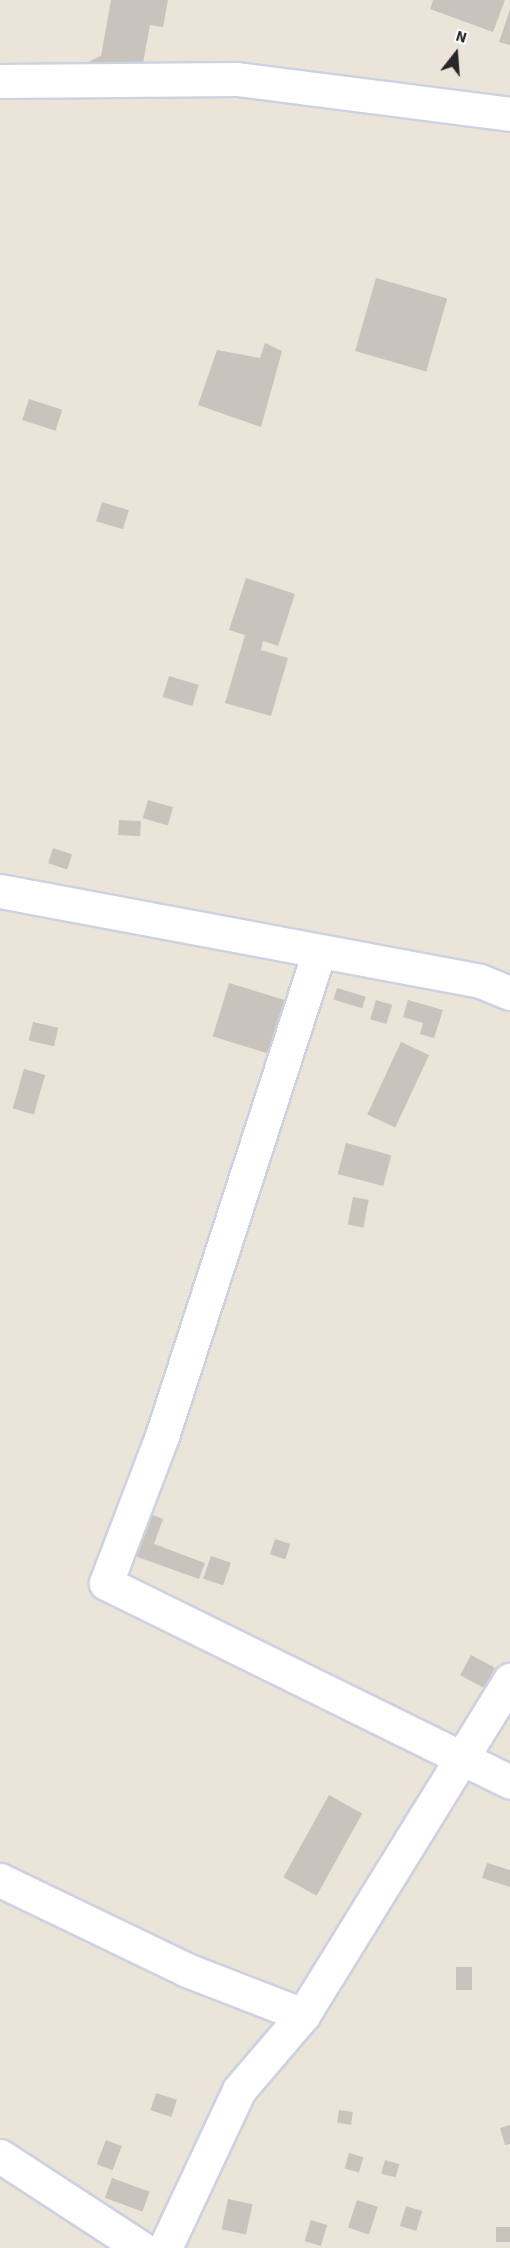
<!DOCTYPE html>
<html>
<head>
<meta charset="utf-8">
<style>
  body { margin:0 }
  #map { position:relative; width:510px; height:2248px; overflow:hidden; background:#eae4d9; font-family:"Source Sans 3",sans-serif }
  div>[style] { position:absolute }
  .building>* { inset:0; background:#c8c3bc; transform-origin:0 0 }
  .roads { filter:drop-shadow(2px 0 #ced1e1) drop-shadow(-2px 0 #ced1e1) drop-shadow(0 2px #ced1e1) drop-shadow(0 -2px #ced1e1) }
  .street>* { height:33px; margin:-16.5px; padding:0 16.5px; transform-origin:16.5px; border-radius:16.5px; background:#fff }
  span { translate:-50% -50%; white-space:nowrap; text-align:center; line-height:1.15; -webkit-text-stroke:5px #fff; paint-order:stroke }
  .north { position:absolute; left:426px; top:24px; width:60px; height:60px; -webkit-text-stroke:4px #fff; paint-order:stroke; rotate:17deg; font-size:16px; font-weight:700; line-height:24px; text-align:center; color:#272727 }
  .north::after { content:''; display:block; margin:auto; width:21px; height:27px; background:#272727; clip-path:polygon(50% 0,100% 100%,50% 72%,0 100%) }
</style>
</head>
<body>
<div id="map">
  <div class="building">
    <div style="clip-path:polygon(111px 0,168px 0,163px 27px,150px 25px,139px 85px,85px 75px,88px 62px,101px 56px)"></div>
    <div style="clip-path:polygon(433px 0,505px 0,493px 32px,430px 9px)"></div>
    <div style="clip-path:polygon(510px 9px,510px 45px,499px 42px)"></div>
    <div style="left:376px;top:278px;width:74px;height:76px;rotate:16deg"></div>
    <div style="clip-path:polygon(265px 343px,282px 351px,261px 427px,198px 405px,217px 350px,260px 358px)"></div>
    <div style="left:29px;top:399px;width:35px;height:22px;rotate:18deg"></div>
    <div style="left:102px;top:502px;width:28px;height:20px;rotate:17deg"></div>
    <div style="clip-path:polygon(246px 578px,295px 594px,278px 646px,263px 641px,261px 650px,288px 658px,271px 716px,225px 703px,245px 635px,229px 630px)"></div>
    <div style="left:169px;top:676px;width:31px;height:22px;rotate:17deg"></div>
    <div style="left:148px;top:800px;width:26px;height:19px;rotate:16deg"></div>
    <div style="left:119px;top:820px;width:22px;height:15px;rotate:3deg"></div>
    <div style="left:53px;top:848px;width:20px;height:16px;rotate:18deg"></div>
    <div style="left:229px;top:983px;width:67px;height:56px;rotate:17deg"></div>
    <div style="left:337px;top:988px;width:30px;height:12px;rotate:17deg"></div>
    <div style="left:376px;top:1000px;width:17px;height:20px;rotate:17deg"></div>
    <div style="clip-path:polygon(408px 1000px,443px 1010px,434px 1038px,420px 1034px,423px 1023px,403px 1017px)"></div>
    <div style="left:33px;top:1022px;width:26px;height:19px;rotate:13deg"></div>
    <div style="left:401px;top:1042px;width:31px;height:80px;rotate:25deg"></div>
    <div style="left:24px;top:1069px;width:22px;height:41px;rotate:16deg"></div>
    <div style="left:346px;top:1143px;width:47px;height:32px;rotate:15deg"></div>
    <div style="left:353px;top:1197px;width:16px;height:28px;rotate:11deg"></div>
    <div style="clip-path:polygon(148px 1513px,163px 1519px,154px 1544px,205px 1563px,199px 1579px,132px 1555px)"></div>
    <div style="left:275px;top:1539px;width:16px;height:16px;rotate:18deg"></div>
    <div style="left:211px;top:1556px;width:21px;height:24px;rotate:19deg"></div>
    <div style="left:471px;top:1655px;width:27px;height:23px;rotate:28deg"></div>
    <div style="left:329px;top:1795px;width:38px;height:94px;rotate:29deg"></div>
    <div style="clip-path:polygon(487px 1863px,510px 1870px,510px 1887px,482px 1878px)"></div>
    <div style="left:456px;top:1967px;width:16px;height:23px"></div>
    <div style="left:156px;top:2093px;width:22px;height:18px;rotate:18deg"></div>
    <div style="left:339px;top:2110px;width:14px;height:13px;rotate:8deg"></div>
    <div style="clip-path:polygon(510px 2125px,510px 2144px,505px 2145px,500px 2128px)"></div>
    <div style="left:106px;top:2140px;width:17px;height:26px;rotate:21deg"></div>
    <div style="left:349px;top:2153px;width:15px;height:16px;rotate:16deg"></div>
    <div style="left:385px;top:2160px;width:15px;height:14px;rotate:16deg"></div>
    <div style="left:112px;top:2178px;width:40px;height:21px;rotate:20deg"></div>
    <div style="left:228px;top:2199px;width:25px;height:31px;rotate:12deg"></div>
    <div style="left:357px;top:2200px;width:22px;height:29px;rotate:18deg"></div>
    <div style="left:406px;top:2206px;width:17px;height:21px;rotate:17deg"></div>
    <div style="left:311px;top:2220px;width:17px;height:22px;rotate:17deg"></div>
    <div style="left:510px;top:2227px;width:15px;height:14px;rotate:90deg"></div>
  </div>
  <div class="roads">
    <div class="street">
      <div style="left:0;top:81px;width:237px;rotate:-0.5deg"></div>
      <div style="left:237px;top:79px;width:275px;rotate:7.3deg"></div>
      <div style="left:0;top:891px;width:488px;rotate:10.6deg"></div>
      <div style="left:480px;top:981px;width:32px;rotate:22deg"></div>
      <div style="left:319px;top:952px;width:509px;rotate:107.97deg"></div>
      <div style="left:162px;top:1436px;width:157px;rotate:110.9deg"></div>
      <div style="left:106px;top:1583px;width:450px;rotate:26.2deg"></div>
      <div style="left:0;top:1880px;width:208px;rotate:25.7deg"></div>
      <div style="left:187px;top:1970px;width:124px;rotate:21.2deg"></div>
      <div style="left:0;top:2156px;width:168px;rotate:33.1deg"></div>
      <div style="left:165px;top:2248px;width:174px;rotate:-64.9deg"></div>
      <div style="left:239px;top:2090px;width:99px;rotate:-49.5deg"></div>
      <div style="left:303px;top:2015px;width:394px;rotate:-58.3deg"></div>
    </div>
  </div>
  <div class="north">N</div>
</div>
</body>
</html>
